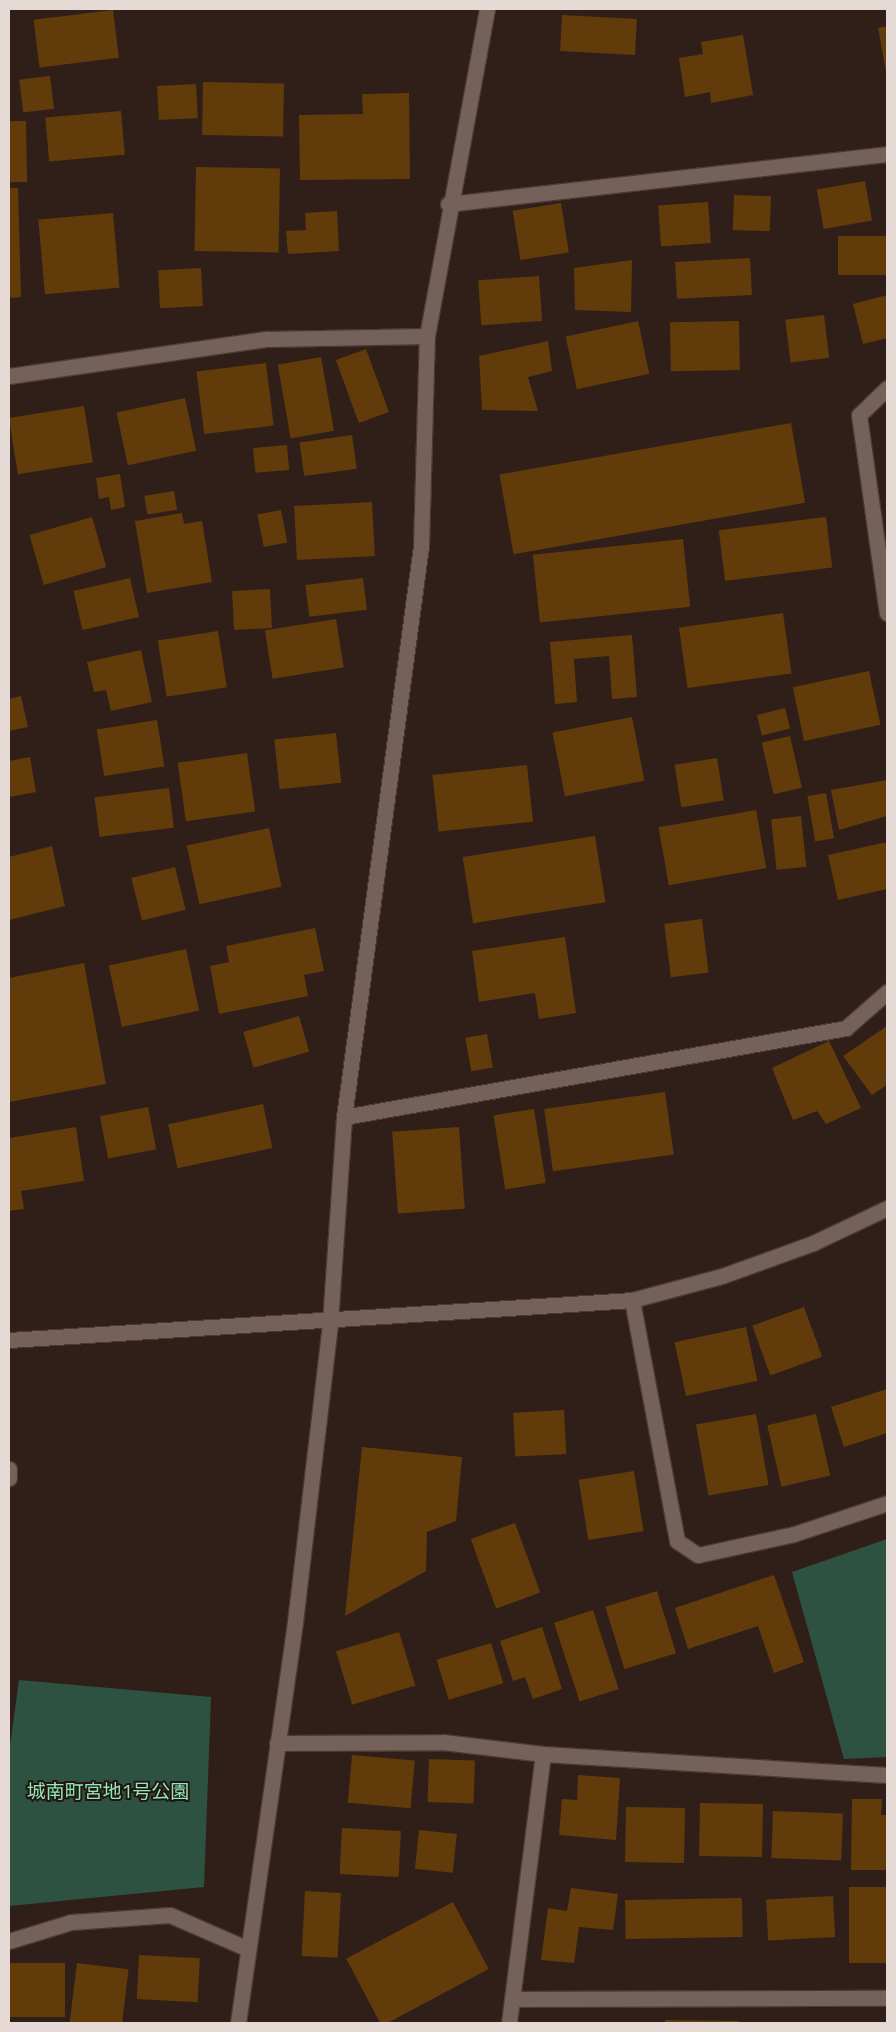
<!DOCTYPE html>
<html>
<head>
<meta charset="utf-8">
<style>
  body { margin:0 }
  #map { position:relative; width:896px; height:2032px; overflow:hidden; background:#301f18; font-family:"Titillium Web","Noto Sans JP",sans-serif }
  div>[style] { position:absolute }
  .green>* { inset:0; background:#2d5241 }
  .building>* { inset:0; background:#623b0b; transform-origin:0 0 }
  .roads { filter:drop-shadow(1px 0 #493a36) drop-shadow(-1px 0 #493a36) drop-shadow(0 1px #493a36) drop-shadow(0 -1px #493a36) }
  .street>* { height:15px; margin:-7.5px; padding:0 7.5px; transform-origin:7.5px; border-radius:7.5px; background:#756159 }
  .secondary>* { height:15px; margin:-7.5px; padding:0 7.5px; transform-origin:7.5px; border-radius:7.5px; background:#756159 }
  span { translate:-50% -50%; white-space:nowrap; text-align:center; line-height:1.15; -webkit-text-stroke:4px #26150f; paint-order:stroke }
  .park-label { font-size:19px; color:#8be9bc }
  .frame { position:absolute; inset:0; border:10px solid #e6dad6; pointer-events:none }
</style>
</head>
<body>
<div id="map">
  <div class="green">
    <div style="clip-path:polygon(887px 1539px,887px 1757px,844px 1759px,792px 1572px)"></div>
    <div style="clip-path:polygon(19px 1680px,211px 1697px,204px 1887px,9px 1906px,9px 1753px)"></div>
  </div>
  <div class="building">
    <div style="left:113px;top:10px;width:48px;height:80px;rotate:83deg"></div>
    <div style="left:562px;top:15px;width:75px;height:36px;rotate:3deg"></div>
    <div style="clip-path:polygon(887px 26px,887px 72px,886px 72px,878px 28px)"></div>
    <div style="clip-path:polygon(743px 35px,753px 95px,711px 103px,710px 92px,685px 97px,679px 58px,703px 54px,701px 42px)"></div>
    <div style="left:50px;top:76px;width:33px;height:31px;rotate:83deg"></div>
    <div style="left:203px;top:82px;width:81px;height:53px;rotate:1deg"></div>
    <div style="left:196px;top:84px;width:34px;height:39px;rotate:87deg"></div>
    <div style="clip-path:polygon(409px 93px,410px 179px,300px 180px,299px 115px,363px 114px,362px 94px)"></div>
    <div style="left:121px;top:111px;width:44px;height:76px;rotate:85deg"></div>
    <div style="left:26px;top:121px;width:61px;height:17px;rotate:89deg"></div>
    <div style="left:196px;top:167px;width:84px;height:84px;rotate:1deg"></div>
    <div style="left:865px;top:181px;width:40px;height:49px;rotate:80deg"></div>
    <div style="clip-path:polygon(9px 188px,18px 188px,21px 297px,9px 298px)"></div>
    <div style="left:734px;top:195px;width:37px;height:35px;rotate:2deg"></div>
    <div style="left:708px;top:202px;width:41px;height:50px;rotate:86deg"></div>
    <div style="left:561px;top:203px;width:50px;height:49px;rotate:81deg"></div>
    <div style="clip-path:polygon(337px 211px,339px 251px,288px 254px,286px 231px,306px 230px,305px 213px)"></div>
    <div style="left:113px;top:213px;width:75px;height:75px;rotate:85deg"></div>
    <div style="left:887px;top:236px;width:39px;height:49px;rotate:90deg"></div>
    <div style="left:750px;top:258px;width:37px;height:75px;rotate:87deg"></div>
    <div style="clip-path:polygon(632px 260px,631px 312px,575px 310px,574px 268px)"></div>
    <div style="left:201px;top:268px;width:38px;height:43px;rotate:87deg"></div>
    <div style="left:539px;top:276px;width:45px;height:61px;rotate:86deg"></div>
    <div style="clip-path:polygon(887px 295px,887px 338px,863px 344px,853px 304px)"></div>
    <div style="left:824px;top:315px;width:43px;height:39px;rotate:83deg"></div>
    <div style="left:638px;top:321px;width:54px;height:74px;rotate:78deg"></div>
    <div style="left:739px;top:321px;width:49px;height:69px;rotate:89deg"></div>
    <div style="clip-path:polygon(548px 341px,552px 371px,528px 377px,538px 411px,482px 410px,479px 356px)"></div>
    <div style="left:366px;top:349px;width:67px;height:32px;rotate:70deg"></div>
    <div style="left:321px;top:357px;width:75px;height:44px;rotate:80deg"></div>
    <div style="left:266px;top:363px;width:63px;height:70px;rotate:83deg"></div>
    <div style="left:185px;top:398px;width:54px;height:70px;rotate:78deg"></div>
    <div style="left:84px;top:406px;width:57px;height:76px;rotate:81deg"></div>
    <div style="left:791px;top:423px;width:81px;height:296px;rotate:80deg"></div>
    <div style="left:352px;top:435px;width:34px;height:53px;rotate:82deg"></div>
    <div style="left:287px;top:445px;width:25px;height:34px;rotate:85deg"></div>
    <div style="clip-path:polygon(120px 474px,125px 507px,111px 510px,109px 497px,99px 499px,96px 478px)"></div>
    <div style="left:174px;top:491px;width:19px;height:30px;rotate:81deg"></div>
    <div style="left:372px;top:502px;width:54px;height:78px;rotate:87deg"></div>
    <div style="left:281px;top:510px;width:33px;height:24px;rotate:79deg"></div>
    <div style="clip-path:polygon(182px 513px,184px 524px,202px 521px,212px 582px,147px 593px,135px 521px)"></div>
    <div style="left:92px;top:517px;width:52px;height:65px;rotate:74deg"></div>
    <div style="left:826px;top:517px;width:51px;height:108px;rotate:83deg"></div>
    <div style="left:683px;top:539px;width:68px;height:151px;rotate:84deg"></div>
    <div style="left:130px;top:578px;width:40px;height:58px;rotate:77deg"></div>
    <div style="left:363px;top:578px;width:32px;height:58px;rotate:83deg"></div>
    <div style="left:270px;top:589px;width:39px;height:38px;rotate:87deg"></div>
    <div style="left:783px;top:613px;width:61px;height:105px;rotate:82deg"></div>
    <div style="left:336px;top:619px;width:49px;height:72px;rotate:81deg"></div>
    <div style="left:218px;top:631px;width:57px;height:61px;rotate:81deg"></div>
    <div style="clip-path:polygon(632px 635px,637px 697px,612px 699px,609px 656px,574px 659px,577px 702px,555px 704px,550px 642px)"></div>
    <div style="clip-path:polygon(141px 650px,152px 702px,111px 711px,106px 690px,94px 692px,87px 662px)"></div>
    <div style="left:869px;top:671px;width:55px;height:78px;rotate:78deg"></div>
    <div style="clip-path:polygon(21px 696px,28px 727px,9px 731px,9px 699px)"></div>
    <div style="left:785px;top:708px;width:21px;height:29px;rotate:76deg"></div>
    <div style="left:632px;top:717px;width:65px;height:81px;rotate:79deg"></div>
    <div style="left:157px;top:720px;width:47px;height:61px;rotate:81deg"></div>
    <div style="left:336px;top:733px;width:50px;height:62px;rotate:84deg"></div>
    <div style="left:790px;top:736px;width:53px;height:29px;rotate:77deg"></div>
    <div style="left:247px;top:753px;width:59px;height:70px;rotate:82deg"></div>
    <div style="clip-path:polygon(30px 757px,36px 792px,9px 797px,9px 761px)"></div>
    <div style="left:717px;top:758px;width:43px;height:43px;rotate:81deg"></div>
    <div style="left:527px;top:765px;width:57px;height:95px;rotate:84deg"></div>
    <div style="clip-path:polygon(887px 780px,887px 816px,839px 830px,831px 790px)"></div>
    <div style="left:169px;top:788px;width:40px;height:75px;rotate:83deg"></div>
    <div style="left:826px;top:793px;width:46px;height:19px;rotate:80deg"></div>
    <div style="left:756px;top:810px;width:59px;height:99px;rotate:80deg"></div>
    <div style="left:801px;top:816px;width:51px;height:30px;rotate:84deg"></div>
    <div style="left:269px;top:828px;width:60px;height:84px;rotate:78deg"></div>
    <div style="left:595px;top:836px;width:67px;height:134px;rotate:81deg"></div>
    <div style="clip-path:polygon(887px 842px,887px 889px,838px 900px,828px 855px)"></div>
    <div style="clip-path:polygon(52px 846px,65px 906px,9px 920px,9px 857px)"></div>
    <div style="left:175px;top:867px;width:44px;height:45px;rotate:76deg"></div>
    <div style="left:702px;top:919px;width:54px;height:38px;rotate:83deg"></div>
    <div style="clip-path:polygon(315px 928px,324px 971px,304px 975px,308px 996px,219px 1014px,210px 966px,229px 962px,226px 946px)"></div>
    <div style="clip-path:polygon(565px 937px,576px 1013px,539px 1019px,535px 993px,479px 1002px,472px 951px)"></div>
    <div style="left:186px;top:949px;width:63px;height:79px;rotate:78deg"></div>
    <div style="clip-path:polygon(84px 963px,106px 1084px,9px 1102px,9px 978px)"></div>
    <div style="left:299px;top:1016px;width:37px;height:58px;rotate:74deg"></div>
    <div style="clip-path:polygon(887px 1026px,887px 1085px,872px 1095px,843px 1056px)"></div>
    <div style="left:487px;top:1034px;width:34px;height:22px;rotate:80deg"></div>
    <div style="clip-path:polygon(829px 1041px,861px 1108px,826px 1124px,817px 1111px,793px 1120px,772px 1068px)"></div>
    <div style="left:665px;top:1092px;width:63px;height:122px;rotate:82deg"></div>
    <div style="left:263px;top:1104px;width:45px;height:97px;rotate:78deg"></div>
    <div style="left:148px;top:1107px;width:43px;height:49px;rotate:79deg"></div>
    <div style="left:534px;top:1109px;width:75px;height:41px;rotate:81deg"></div>
    <div style="clip-path:polygon(76px 1127px,84px 1181px,21px 1191px,24px 1209px,9px 1211px,9px 1138px)"></div>
    <div style="left:459px;top:1127px;width:82px;height:67px;rotate:86deg"></div>
    <div style="left:804px;top:1307px;width:53px;height:55px;rotate:70deg"></div>
    <div style="left:746px;top:1327px;width:55px;height:73px;rotate:78deg"></div>
    <div style="clip-path:polygon(887px 1389px,887px 1433px,844px 1447px,831px 1407px)"></div>
    <div style="left:564px;top:1410px;width:44px;height:51px;rotate:87deg"></div>
    <div style="left:756px;top:1414px;width:72px;height:61px;rotate:80deg"></div>
    <div style="left:816px;top:1414px;width:63px;height:50px;rotate:77deg"></div>
    <div style="clip-path:polygon(362px 1447px,462px 1457px,456px 1521px,427px 1532px,426px 1571px,345px 1616px)"></div>
    <div style="left:634px;top:1471px;width:61px;height:56px;rotate:81deg"></div>
    <div style="left:515px;top:1523px;width:74px;height:47px;rotate:70deg"></div>
    <div style="clip-path:polygon(774px 1575px,804px 1662px,774px 1673px,758px 1626px,688px 1649px,675px 1608px)"></div>
    <div style="left:657px;top:1591px;width:65px;height:54px;rotate:73deg"></div>
    <div style="left:593px;top:1610px;width:83px;height:41px;rotate:72deg"></div>
    <div style="clip-path:polygon(542px 1627px,562px 1689px,533px 1699px,525px 1677px,513px 1681px,500px 1641px)"></div>
    <div style="left:399px;top:1632px;width:56px;height:66px;rotate:73deg"></div>
    <div style="left:491px;top:1643px;width:42px;height:57px;rotate:73deg"></div>
    <div style="left:352px;top:1755px;width:63px;height:48px;rotate:5deg"></div>
    <div style="left:429px;top:1759px;width:46px;height:43px;rotate:2deg"></div>
    <div style="clip-path:polygon(578px 1775px,620px 1778px,616px 1840px,559px 1835px,562px 1799px,577px 1800px)"></div>
    <div style="clip-path:polygon(852px 1799px,882px 1799px,881px 1815px,887px 1815px,887px 1870px,851px 1870px)"></div>
    <div style="left:700px;top:1803px;width:63px;height:53px;rotate:1deg"></div>
    <div style="left:626px;top:1807px;width:59px;height:55px;rotate:1deg"></div>
    <div style="left:773px;top:1811px;width:70px;height:47px;rotate:2deg"></div>
    <div style="left:342px;top:1828px;width:59px;height:46px;rotate:3deg"></div>
    <div style="left:419px;top:1830px;width:38px;height:39px;rotate:6deg"></div>
    <div style="left:849px;top:1887px;width:38px;height:76px"></div>
    <div style="clip-path:polygon(571px 1888px,618px 1894px,613px 1930px,579px 1927px,574px 1963px,541px 1960px,548px 1908px,567px 1911px)"></div>
    <div style="left:305px;top:1891px;width:36px;height:65px;rotate:3deg"></div>
    <div style="left:833px;top:1896px;width:41px;height:67px;rotate:87deg"></div>
    <div style="left:742px;top:1898px;width:39px;height:117px;rotate:89deg"></div>
    <div style="left:453px;top:1902px;width:76px;height:121px;rotate:62deg"></div>
    <div style="left:139px;top:1955px;width:61px;height:44px;rotate:3deg"></div>
    <div style="left:9px;top:1963px;width:56px;height:54px"></div>
    <div style="left:77px;top:1963px;width:52px;height:60px;rotate:7deg"></div>
    <div style="clip-path:polygon(665px 2020px,739px 2021px,739px 2023px,665px 2023px)"></div>
  </div>
  <div class="roads">
    <div class="street">
      <div style="left:448px;top:204px;width:442px;rotate:-6.5deg"></div>
      <div style="left:9px;top:376px;width:261px;rotate:-8.2deg"></div>
      <div style="left:267px;top:339px;width:160px;rotate:-1.1deg"></div>
      <div style="left:887px;top:388px;width:39px;rotate:136deg"></div>
      <div style="left:859px;top:415px;width:200px;rotate:82deg"></div>
      <div style="left:344px;top:1117px;width:510px;rotate:-10.05deg"></div>
      <div style="left:846px;top:1028px;width:55px;rotate:-41.3deg"></div>
      <div style="left:632px;top:1300px;width:245px;rotate:79.4deg"></div>
      <div style="left:677px;top:1541px;width:25px;rotate:34deg"></div>
      <div style="left:698px;top:1555px;width:98px;rotate:-12.3deg"></div>
      <div style="left:794px;top:1534px;width:98px;rotate:-18.4deg"></div>
      <div style="left:330px;top:1323px;width:206px;rotate:-86.1deg"></div>
      <div style="left:344px;top:1117px;width:576px;rotate:-82.32deg"></div>
      <div style="left:421px;top:546px;width:210px;rotate:-88.4deg"></div>
      <div style="left:427px;top:336px;width:332px;rotate:-79.6deg"></div>
      <div style="left:9px;top:1469px;width:9px;rotate:90deg"></div>
      <div style="left:277px;top:1743px;width:166px;rotate:-0.3deg"></div>
      <div style="left:443px;top:1742px;width:101px;rotate:6.8deg"></div>
      <div style="left:543px;top:1754px;width:345px;rotate:3.5deg"></div>
      <div style="left:9px;top:1941px;width:65px;rotate:-17deg"></div>
      <div style="left:71px;top:1922px;width:99px;rotate:-4deg"></div>
      <div style="left:170px;top:1915px;width:83px;rotate:23.5deg"></div>
      <div style="left:512px;top:1999px;width:375px;rotate:-0.2deg"></div>
      <div style="left:509px;top:2023px;width:271px;rotate:-82.8deg"></div>
    </div>
    <div class="secondary">
      <div style="left:9px;top:1340px;width:624px;rotate:-3.67deg"></div>
      <div style="left:632px;top:1300px;width:93px;rotate:-14.9deg"></div>
      <div style="left:722px;top:1276px;width:97px;rotate:-19.9deg"></div>
      <div style="left:813px;top:1243px;width:82px;rotate:-25.3deg"></div>
      <div style="left:238px;top:2023px;width:405px;rotate:-81.9deg"></div>
      <div style="left:295px;top:1622px;width:301px;rotate:-83.3deg"></div>
    </div>
  </div>
  <div class="park-label">
    <span style="left:108px;top:1791px">城南町宮地1号公園</span>
  </div>
  <div class="frame"></div>
</div>
</body>
</html>
